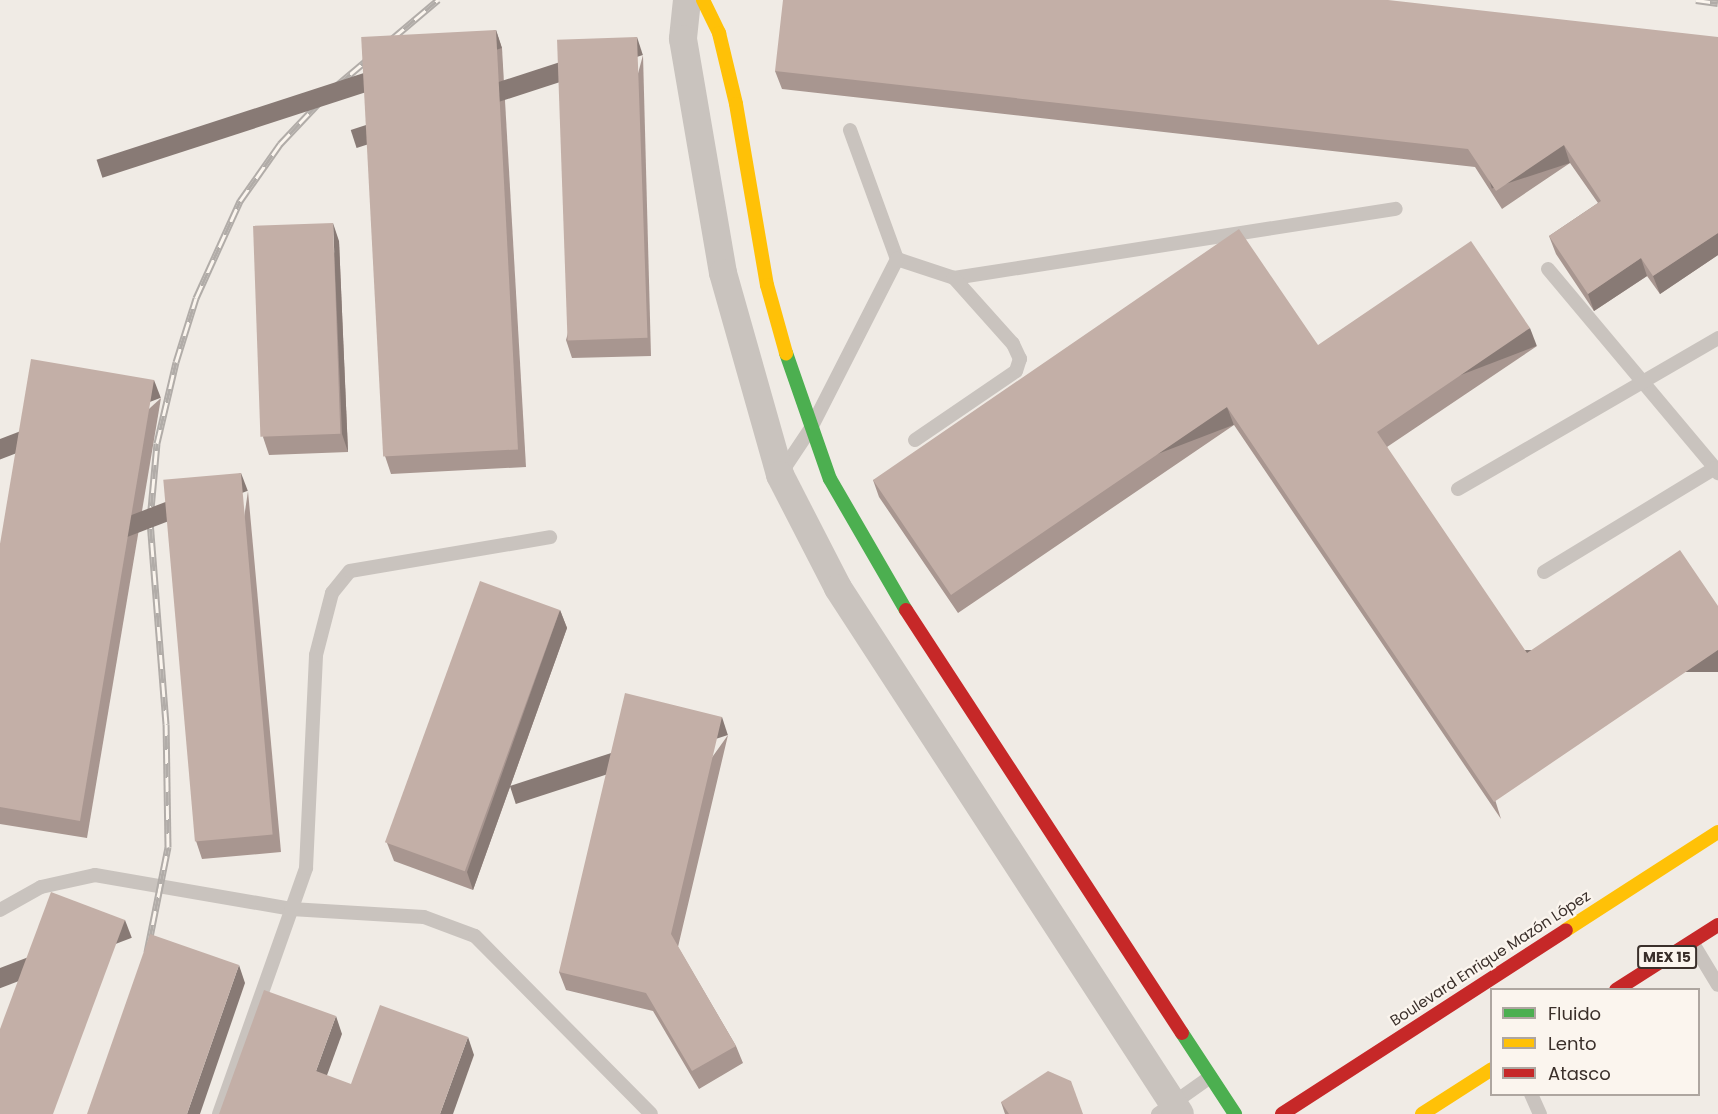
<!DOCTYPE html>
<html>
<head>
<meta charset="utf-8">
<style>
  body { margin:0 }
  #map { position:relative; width:1718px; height:1114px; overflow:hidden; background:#f0ebe5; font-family:Poppins,sans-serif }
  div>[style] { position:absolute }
  .lane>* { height:14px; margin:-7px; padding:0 7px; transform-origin:7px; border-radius:7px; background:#c9c3be }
  .street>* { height:28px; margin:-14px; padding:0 14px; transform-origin:14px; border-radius:14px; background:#c9c3be }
  .fast>* { height:14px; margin:-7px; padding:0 7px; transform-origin:7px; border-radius:7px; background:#4caf50 }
  .slow>* { height:14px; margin:-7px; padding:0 7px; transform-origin:7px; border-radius:7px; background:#ffc107 }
  .jam>* { height:14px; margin:-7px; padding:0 7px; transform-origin:7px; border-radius:7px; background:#c62828 }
  .rail>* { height:7px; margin-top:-3.5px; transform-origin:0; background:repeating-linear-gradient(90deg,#fbf5ee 0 14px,#b1aca8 0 28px); box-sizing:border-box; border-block:2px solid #b1aca8 }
  .wall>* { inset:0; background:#a89690 }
  .shaded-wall>* { inset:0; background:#887a75; transform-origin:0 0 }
  .building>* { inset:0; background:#c3afa7; transform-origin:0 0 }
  span { translate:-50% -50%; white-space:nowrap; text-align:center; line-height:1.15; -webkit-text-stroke:4.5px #fbf5ee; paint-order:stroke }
  .shield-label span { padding:2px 4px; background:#fbf5ee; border:2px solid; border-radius:4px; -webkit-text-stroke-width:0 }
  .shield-label { font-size:14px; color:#3b302b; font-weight:700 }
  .street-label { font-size:15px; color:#3b302b }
  .legend { position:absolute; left:1490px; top:988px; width:210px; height:108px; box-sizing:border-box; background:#fbf5ee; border:2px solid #aea6a0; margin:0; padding:8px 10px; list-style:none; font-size:18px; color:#3b302b }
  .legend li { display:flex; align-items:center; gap:12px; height:30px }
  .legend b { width:30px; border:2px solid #aea6a0 }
</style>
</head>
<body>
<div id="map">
  <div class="lane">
    <div style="left:850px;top:130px;width:137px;rotate:70deg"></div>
    <div style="left:897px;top:259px;width:60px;rotate:18.4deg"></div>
    <div style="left:954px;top:278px;width:447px;rotate:-8.9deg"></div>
    <div style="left:1548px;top:269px;width:260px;rotate:50deg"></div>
    <div style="left:915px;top:440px;width:122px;rotate:-34.3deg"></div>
    <div style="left:1016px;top:371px;width:13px;rotate:-72deg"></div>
    <div style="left:1020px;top:359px;width:17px;rotate:-115deg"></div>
    <div style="left:1013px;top:344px;width:89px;rotate:-131.8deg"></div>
    <div style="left:781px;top:473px;width:54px;rotate:-56.3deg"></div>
    <div style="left:811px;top:428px;width:190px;rotate:-63deg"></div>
    <div style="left:1458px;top:489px;width:301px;rotate:-30.1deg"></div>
    <div style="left:1544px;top:572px;width:200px;rotate:-31.3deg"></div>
    <div style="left:1715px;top:468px;width:6px;rotate:59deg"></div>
    <div style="left:0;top:910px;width:47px;rotate:-29.3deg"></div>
    <div style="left:41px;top:887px;width:55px;rotate:-12.5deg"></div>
    <div style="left:95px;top:875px;width:199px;rotate:9.8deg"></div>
    <div style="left:291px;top:909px;width:133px;rotate:3.4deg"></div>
    <div style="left:424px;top:917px;width:54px;rotate:20.4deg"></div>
    <div style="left:475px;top:936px;width:250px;rotate:45.3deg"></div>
    <div style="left:1692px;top:942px;width:50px;rotate:58.8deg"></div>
    <div style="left:1531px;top:1094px;width:22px;rotate:66deg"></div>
    <div style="left:219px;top:1114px;width:261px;rotate:-70.5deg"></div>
    <div style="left:306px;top:868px;width:213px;rotate:-87.3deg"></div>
    <div style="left:316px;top:655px;width:64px;rotate:-75.5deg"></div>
    <div style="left:332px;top:593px;width:28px;rotate:-51deg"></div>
    <div style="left:350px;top:571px;width:203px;rotate:-9.6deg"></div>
    <div style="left:1158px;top:1114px;width:64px;rotate:-35.4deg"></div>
  </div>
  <div class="street">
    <div style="left:687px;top:0;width:39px;rotate:96deg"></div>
    <div style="left:683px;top:39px;width:237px;rotate:80.3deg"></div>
    <div style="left:723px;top:273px;width:210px;rotate:74.2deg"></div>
    <div style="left:780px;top:475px;width:127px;rotate:62.8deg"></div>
    <div style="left:838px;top:588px;width:627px;rotate:56.97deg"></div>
  </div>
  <div class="fast">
    <div style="left:786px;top:353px;width:133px;rotate:70.8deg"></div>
    <div style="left:830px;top:479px;width:151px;rotate:59.9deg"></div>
    <div style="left:1182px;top:1033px;width:97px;rotate:56.8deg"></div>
  </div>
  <div class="slow">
    <div style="left:703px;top:0;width:37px;rotate:64deg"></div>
    <div style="left:719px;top:33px;width:73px;rotate:76.5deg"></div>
    <div style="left:736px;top:104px;width:184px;rotate:80.3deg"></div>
    <div style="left:767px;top:285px;width:71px;rotate:74.4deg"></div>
    <div style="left:1566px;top:930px;width:181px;rotate:-32.8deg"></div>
    <div style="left:1422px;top:1114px;width:83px;rotate:-32.7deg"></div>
  </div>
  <div class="jam">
    <div style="left:906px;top:610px;width:505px;rotate:56.88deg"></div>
    <div style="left:1616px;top:990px;width:121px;rotate:-32.5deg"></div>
    <div style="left:1282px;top:1114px;width:338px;rotate:-32.9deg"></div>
  </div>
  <div class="rail">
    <div style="left:1696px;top:0;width:22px;rotate:8deg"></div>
    <div style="left:147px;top:952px;width:107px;rotate:-78.7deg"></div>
    <div style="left:168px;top:847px;width:123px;rotate:-90.9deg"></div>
    <div style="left:166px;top:724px;width:205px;rotate:-94.5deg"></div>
    <div style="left:150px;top:520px;width:77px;rotate:-84.8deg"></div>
    <div style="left:157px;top:443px;width:83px;rotate:-76.8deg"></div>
    <div style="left:176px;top:362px;width:67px;rotate:-72.6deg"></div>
    <div style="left:196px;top:298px;width:107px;rotate:-65.6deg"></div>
    <div style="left:240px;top:201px;width:70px;rotate:-54.9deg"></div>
    <div style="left:280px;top:144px;width:71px;rotate:-46.7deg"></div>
    <div style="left:329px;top:92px;width:143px;rotate:-40.2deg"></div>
  </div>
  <div class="wall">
    <div style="clip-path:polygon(496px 30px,502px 48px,526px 467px,391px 474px,385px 456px)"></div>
    <div style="clip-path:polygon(1718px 37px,1718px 255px,1660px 294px,1647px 276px,1594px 311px,1556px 254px,1549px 236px,1598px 203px,1570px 163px,1502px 209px,1475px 167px,782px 89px,775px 71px)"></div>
    <div style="clip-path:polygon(643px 55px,651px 356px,572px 358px,566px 340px)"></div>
    <div style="clip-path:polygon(339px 241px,348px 452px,269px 455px,263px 437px)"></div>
    <div style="clip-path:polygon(1318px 345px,1537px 346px,1387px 447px,1501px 819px,1234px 425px,958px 613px,879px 497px,873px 480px)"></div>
    <div style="clip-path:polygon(161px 398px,87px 838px,0 824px,0 544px)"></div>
    <div style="clip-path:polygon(248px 491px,281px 852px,202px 859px,196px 841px)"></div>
    <div style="clip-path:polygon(560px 610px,567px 628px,473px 890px,394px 861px,387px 843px)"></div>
    <div style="clip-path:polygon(728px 735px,678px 947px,736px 1046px,743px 1063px,699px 1089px,653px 1011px,566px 990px,559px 972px)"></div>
    <div style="clip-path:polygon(1001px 1102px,1083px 1114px,1005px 1114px)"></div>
  </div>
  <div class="shaded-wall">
    <div style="left:496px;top:30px;width:19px;height:420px;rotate:72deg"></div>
    <div style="left:637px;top:37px;width:19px;height:301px;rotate:72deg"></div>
    <div style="left:1564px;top:145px;width:19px;height:82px;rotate:72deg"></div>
    <div style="clip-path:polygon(333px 223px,339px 241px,348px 452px,342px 434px)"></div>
    <div style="clip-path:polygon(1718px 233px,1718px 255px,1660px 294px,1653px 276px)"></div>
    <div style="clip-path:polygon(1641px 258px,1647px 276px,1594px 311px,1588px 294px)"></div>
    <div style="left:1530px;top:328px;width:19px;height:185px;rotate:69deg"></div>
    <div style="left:154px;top:380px;width:19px;height:447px;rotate:69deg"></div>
    <div style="left:1227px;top:407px;width:19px;height:334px;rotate:69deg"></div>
    <div style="left:241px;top:473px;width:19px;height:363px;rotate:69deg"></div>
    <div style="clip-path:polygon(560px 610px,567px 628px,473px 890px,467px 872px)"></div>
    <div style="left:1718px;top:650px;width:22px;height:271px;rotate:90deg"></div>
    <div style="left:722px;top:717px;width:19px;height:223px;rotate:72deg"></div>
    <div style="left:125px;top:920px;width:19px;height:207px;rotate:69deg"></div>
    <div style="clip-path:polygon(239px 965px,245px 983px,200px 1114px,187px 1114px)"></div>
    <div style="clip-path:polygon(336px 1016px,342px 1034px,322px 1089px,316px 1071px)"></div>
    <div style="clip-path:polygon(468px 1037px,474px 1055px,453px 1114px,440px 1114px)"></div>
  </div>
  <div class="building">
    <div style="clip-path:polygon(783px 0,1388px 0,1718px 37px,1718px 233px,1653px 276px,1641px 258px,1588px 294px,1549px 236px,1601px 201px,1564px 145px,1496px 191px,1468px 149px,775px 71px)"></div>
    <div style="left:496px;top:30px;width:420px;height:135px;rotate:87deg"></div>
    <div style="left:637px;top:37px;width:301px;height:80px;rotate:88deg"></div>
    <div style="left:333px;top:223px;width:211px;height:80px;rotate:88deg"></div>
    <div style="clip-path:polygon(1239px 229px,1318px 345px,1471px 241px,1530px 328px,1377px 432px,1527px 653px,1680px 550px,1718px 606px,1718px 650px,1494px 802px,1227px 407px,951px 595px,873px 480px)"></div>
    <div style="clip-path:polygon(31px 359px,154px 380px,80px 821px,0 807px,0 544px)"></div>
    <div style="left:241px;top:473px;width:363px;height:78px;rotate:85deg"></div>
    <div style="left:480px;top:581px;width:85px;height:278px;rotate:20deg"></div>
    <div style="clip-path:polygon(625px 693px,722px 717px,671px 934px,736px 1046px,692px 1071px,646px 993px,559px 972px)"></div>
    <div style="clip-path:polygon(51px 892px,125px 920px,53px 1114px,0 1114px,0 1029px)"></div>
    <div style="clip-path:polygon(150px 934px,239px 965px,187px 1114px,87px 1114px)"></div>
    <div style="clip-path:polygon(264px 990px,336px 1016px,316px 1071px,351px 1084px,380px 1005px,468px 1037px,440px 1114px,219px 1114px)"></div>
    <div style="clip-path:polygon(1048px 1071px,1071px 1081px,1083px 1114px,1009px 1114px,1001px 1102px)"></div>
  </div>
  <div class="shield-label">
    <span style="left:1667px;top:957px">MEX 15</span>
  </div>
  <div class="street-label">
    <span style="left:1490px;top:958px;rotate:-33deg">Boulevard Enrique Mazón López</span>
  </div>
  <ul class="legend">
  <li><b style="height:8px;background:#4caf50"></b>Fluido</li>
  <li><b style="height:8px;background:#ffc107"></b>Lento</li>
  <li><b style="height:8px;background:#c62828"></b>Atasco</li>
  </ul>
</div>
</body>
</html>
